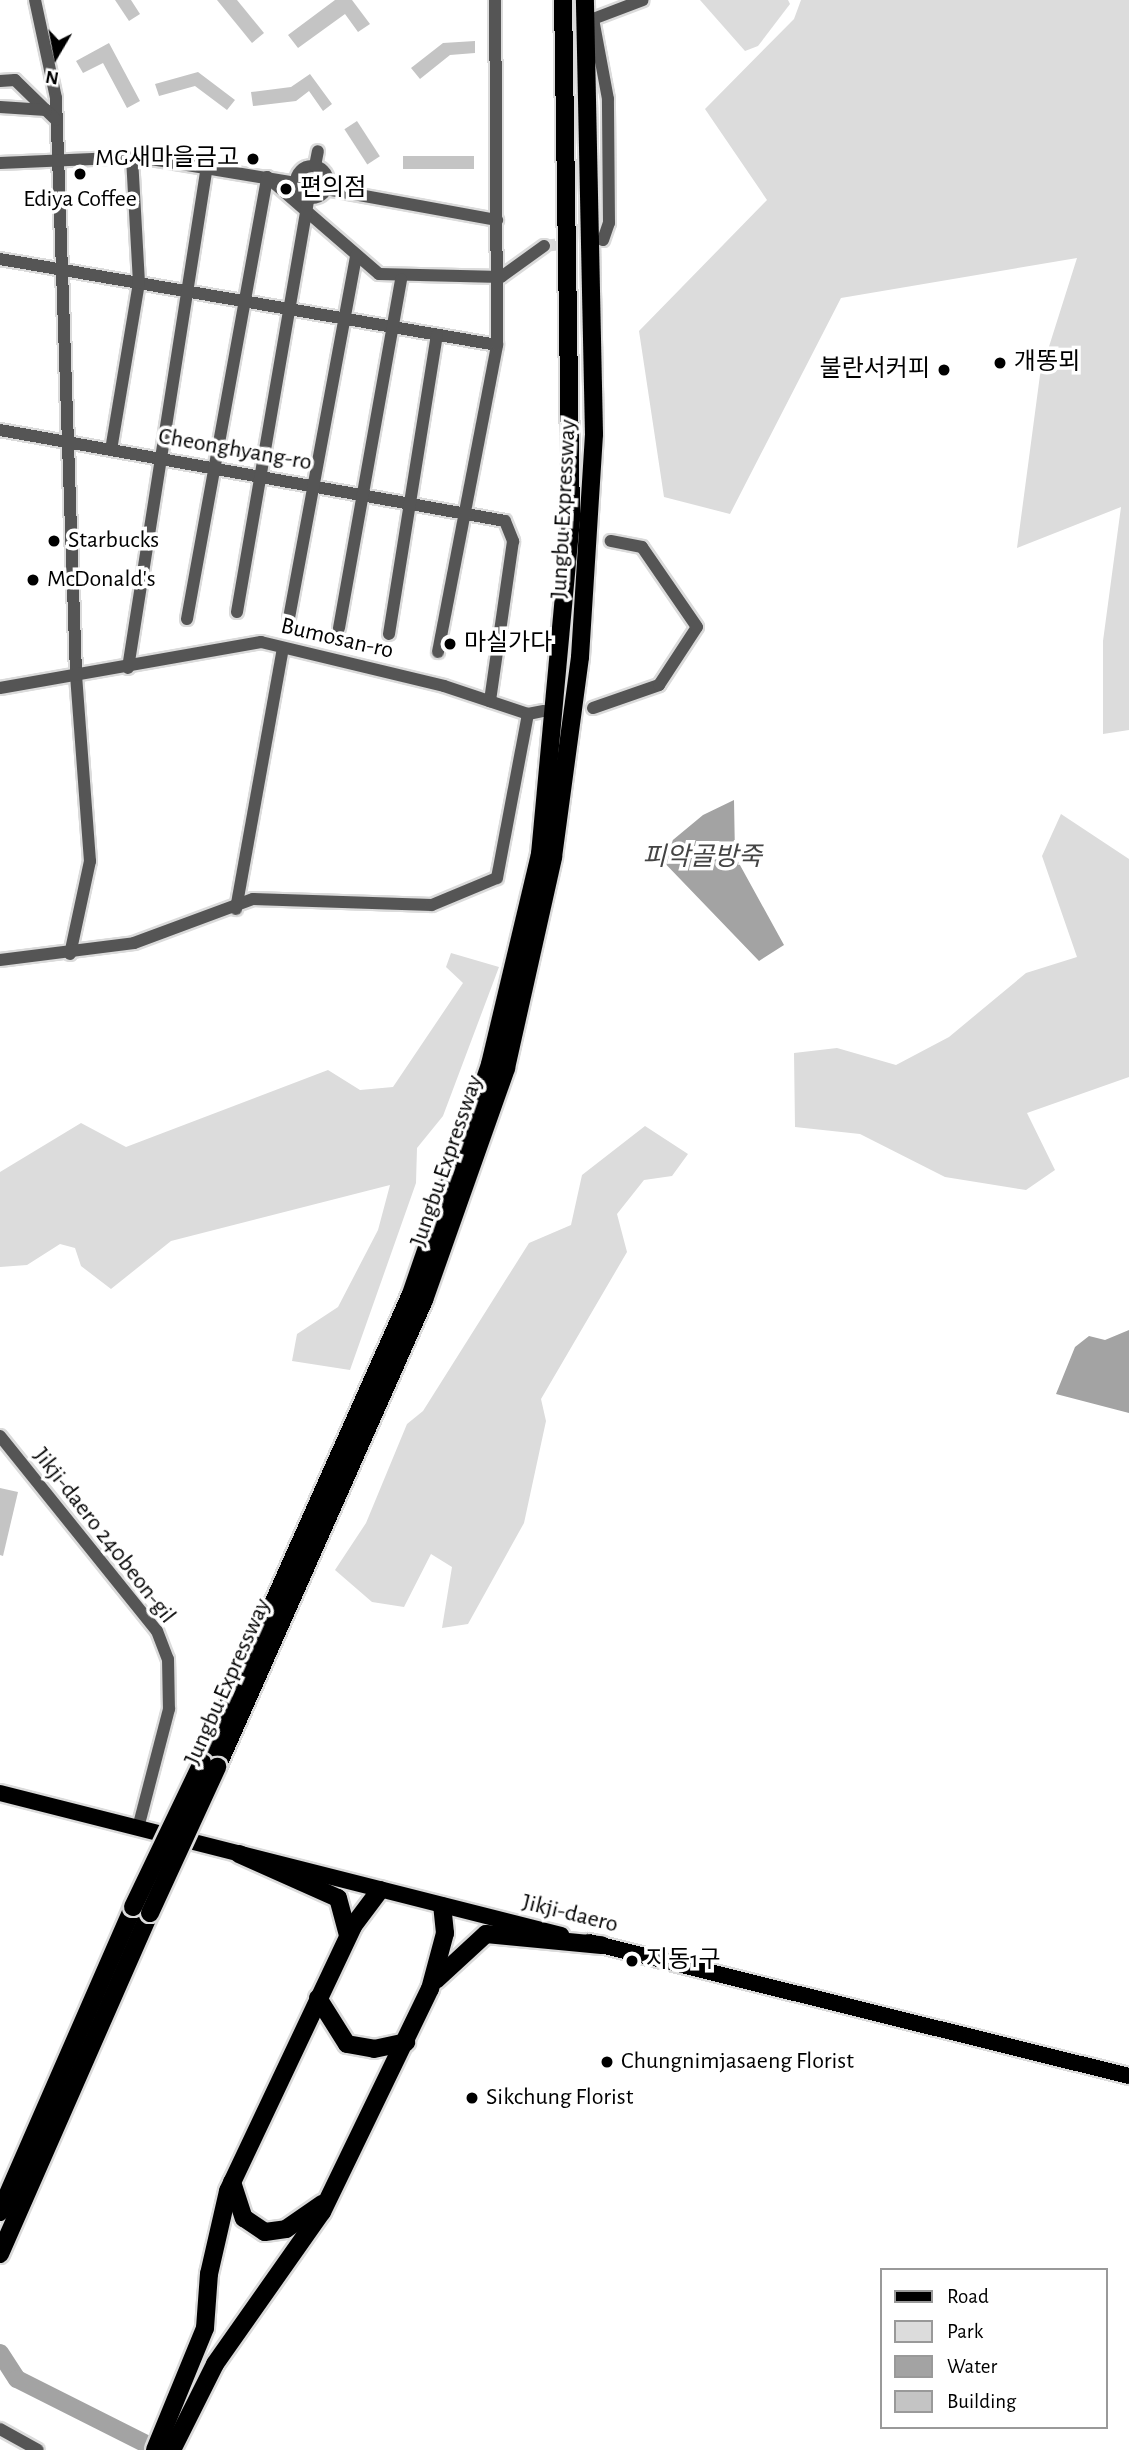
<!DOCTYPE html>
<html>
<head>
<meta charset="utf-8">
<style>
  body { margin:0 }
  #map { position:relative; width:1129px; height:2450px; overflow:hidden; background:#fff; font-family:"Alegreya Sans","Noto Sans KR",sans-serif }
  div>[style] { position:absolute }
  .green>* { inset:0; background:#dcdcdc }
  .water>* { inset:0; background:#a3a3a3 }
  .river>* { height:18px; margin:-9px; padding:0 9px; transform-origin:9px; border-radius:9px; background:#a3a3a3 }
  .building>* { inset:0; background:#c4c4c4; transform-origin:0 0 }
  .minor-tunnel>* { height:12px; margin-top:-6px; transform-origin:0; background:repeating-linear-gradient(90deg,#d9d9d9 0 12px,transparent 0 18px) }
  .roads { filter:drop-shadow(2px 0 #dbdbdb) drop-shadow(-2px 0 #dbdbdb) drop-shadow(0 2px #dbdbdb) drop-shadow(0 -2px #dbdbdb) }
  .minor>* { height:12px; margin:-6px; padding:0 6px; transform-origin:6px; border-radius:6px; background:#555 }
  .minor>.ring { margin:-6px; padding:0; box-sizing:content-box; background:none; border:12px solid #555; border-radius:50% }
  .major>* { height:16px; margin:-8px; padding:0 8px; transform-origin:8px; border-radius:8px; background:#000 }
  .highway>* { height:18px; margin:-9px; padding:0 9px; transform-origin:9px; border-radius:9px; background:#000 }
  .bridges { filter:drop-shadow(2px 0 #dbdbdb) drop-shadow(-2px 0 #dbdbdb) drop-shadow(0 2px #dbdbdb) drop-shadow(0 -2px #dbdbdb) }
  .highway-bridge>* { height:18px; margin:-9px; padding:0 9px; transform-origin:9px; border-radius:9px; background:#000 }
  .dots>* { width:19px; height:19px; translate:-50% -50%; box-sizing:border-box; border:4px solid #fff; border-radius:50% }
  span { translate:-50% -50%; white-space:nowrap; text-align:center; line-height:1.15; -webkit-text-stroke:7px #fff; paint-order:stroke }
  .poi-label { font-size:24px; color:#000 }
  .right { translate:-100% -50%; text-align:right }
  .left { translate:0 -50%; text-align:left }
  .street-label { font-size:24px; color:#000 }
  .water-label { font-size:26px; color:#444; font-style:italic }
  .legend { position:absolute; left:880px; top:2268px; width:228px; height:161px; box-sizing:border-box; background:#fff; border:2px solid #999; margin:0; padding:9px 12px; list-style:none; font-size:21px; color:#000 }
  .legend li { display:flex; align-items:center; gap:14px; height:35px }
  .legend b { width:35px; border:2px solid #999 }
  .north { position:absolute; left:21px; top:21px; width:70px; height:70px; -webkit-text-stroke:5px #fff; paint-order:stroke; rotate:190deg; font-size:19px; font-weight:700; line-height:28px; text-align:center; color:#000 }
  .north::after { content:''; display:block; margin:auto; width:24px; height:32px; background:#000; clip-path:polygon(50% 0,100% 100%,50% 72%,0 100%) }
</style>
</head>
<body>
<div id="map">
  <div class="green">
    <div style="clip-path:polygon(700px 0,788px 0,790px 4px,758px 46px,745px 51px)"></div>
    <div style="clip-path:polygon(801px 0,1129px 0,1129px 730px,1103px 734px,1103px 641px,1121px 507px,1017px 548px,1040px 375px,1077px 258px,841px 298px,730px 514px,664px 497px,639px 331px,767px 200px,705px 109px,794px 19px)"></div>
    <div style="clip-path:polygon(1061px 814px,1129px 859px,1129px 1077px,1027px 1113px,1055px 1170px,1026px 1190px,945px 1177px,860px 1134px,795px 1127px,794px 1053px,837px 1048px,896px 1065px,949px 1037px,1026px 973px,1077px 957px,1042px 856px)"></div>
    <div style="clip-path:polygon(451px 953px,499px 967px,443px 1116px,417px 1148px,416px 1183px,350px 1370px,292px 1361px,297px 1334px,338px 1307px,378px 1230px,390px 1185px,171px 1241px,111px 1289px,81px 1266px,75px 1248px,60px 1244px,27px 1265px,0 1267px,0 1172px,81px 1123px,126px 1147px,328px 1070px,360px 1090px,393px 1087px,463px 983px,446px 967px)"></div>
    <div style="clip-path:polygon(645px 1126px,688px 1154px,672px 1176px,644px 1180px,617px 1214px,627px 1252px,541px 1399px,546px 1421px,524px 1523px,468px 1624px,442px 1628px,452px 1567px,431px 1554px,404px 1607px,372px 1602px,335px 1570px,366px 1523px,407px 1424px,423px 1411px,529px 1243px,571px 1225px,582px 1175px)"></div>
  </div>
  <div class="water">
    <div style="clip-path:polygon(734px 800px,735px 856px,784px 945px,759px 961px,656px 854px,703px 815px)"></div>
    <div style="clip-path:polygon(1129px 1330px,1129px 1413px,1056px 1394px,1075px 1347px,1089px 1336px,1105px 1340px)"></div>
  </div>
  <div class="river">
    <div style="left:0;top:2353px;width:31px;rotate:57deg"></div>
    <div style="left:17px;top:2379px;width:158px;rotate:26.7deg"></div>
  </div>
  <div class="building">
    <div style="clip-path:polygon(115px 0,131px 0,140px 14px,129px 21px)"></div>
    <div style="clip-path:polygon(217px 0,237px 0,264px 33px,252px 43px)"></div>
    <div style="clip-path:polygon(335px 0,352px 0,370px 24px,358px 32px,345px 14px,298px 48px,288px 35px)"></div>
    <div style="clip-path:polygon(475px 41px,475px 53px,450px 55px,420px 79px,411px 68px,443px 43px)"></div>
    <div style="clip-path:polygon(109px 43px,140px 101px,127px 108px,103px 63px,83px 73px,76px 61px)"></div>
    <div style="clip-path:polygon(198px 72px,235px 100px,227px 110px,195px 86px,159px 96px,155px 84px)"></div>
    <div style="clip-path:polygon(310px 74px,332px 104px,323px 111px,309px 91px,296px 101px,253px 106px,251px 92px,291px 87px)"></div>
    <div style="left:357px;top:121px;width:42px;height:15px;rotate:57deg"></div>
    <div style="left:403px;top:156px;width:71px;height:13px"></div>
    <div style="clip-path:polygon(0 1488px,18px 1492px,3px 1556px,0 1555px)"></div>
  </div>
  <div class="minor-tunnel">
    <div style="left:544px;top:246px;width:52px;rotate:-6.6deg"></div>
  </div>
  <div class="roads">
    <div class="minor">
      <div style="left:35px;top:0;width:100px;rotate:77.9deg"></div>
      <div style="left:56px;top:98px;width:577px;rotate:88.01deg"></div>
      <div style="left:76px;top:675px;width:187px;rotate:85.7deg"></div>
      <div style="left:90px;top:861px;width:95px;rotate:102.1deg"></div>
      <div style="left:0;top:81px;width:15px;rotate:-4deg"></div>
      <div style="left:15px;top:80px;width:57px;rotate:44.3deg"></div>
      <div style="left:0;top:107px;width:46px;rotate:3.7deg"></div>
      <div style="left:0;top:163px;width:139px;rotate:-2.5deg"></div>
      <div style="left:139px;top:157px;width:159px;rotate:9.4deg"></div>
      <div class="ring" style="left:296px;top:166px;width:20px;height:20px"></div>
      <div style="left:315px;top:166px;width:15px;rotate:-79deg"></div>
      <div style="left:267px;top:177px;width:148px;rotate:40.9deg"></div>
      <div style="left:379px;top:274px;width:122px;rotate:1.4deg"></div>
      <div style="left:501px;top:277px;width:53px;rotate:-35.8deg"></div>
      <div style="left:326px;top:189px;width:174px;rotate:10.3deg"></div>
      <div style="left:603px;top:240px;width:18px;rotate:-71deg"></div>
      <div style="left:609px;top:223px;width:124px;rotate:-90.5deg"></div>
      <div style="left:608px;top:99px;width:81px;rotate:-100.6deg"></div>
      <div style="left:593px;top:19px;width:53px;rotate:-20.8deg"></div>
      <div style="left:0;top:259px;width:504px;rotate:9.82deg"></div>
      <div style="left:0;top:430px;width:513px;rotate:10.21deg"></div>
      <div style="left:505px;top:521px;width:22px;rotate:68deg"></div>
      <div style="left:513px;top:541px;width:162px;rotate:98.2deg"></div>
      <div style="left:111px;top:450px;width:169px;rotate:-80.5deg"></div>
      <div style="left:139px;top:283px;width:124px;rotate:-93.2deg"></div>
      <div style="left:237px;top:612px;width:421px;rotate:-80.2deg"></div>
      <div style="left:289px;top:618px;width:369px;rotate:-79.5deg"></div>
      <div style="left:187px;top:619px;width:449px;rotate:-79.7deg"></div>
      <div style="left:339px;top:628px;width:354px;rotate:-79.9deg"></div>
      <div style="left:389px;top:634px;width:303px;rotate:-80.9deg"></div>
      <div style="left:438px;top:652px;width:313px;rotate:-79.1deg"></div>
      <div style="left:497px;top:345px;width:345px;rotate:-90.3deg"></div>
      <div style="left:128px;top:668px;width:508px;rotate:-81.06deg"></div>
      <div style="left:0;top:688px;width:265px;rotate:-10deg"></div>
      <div style="left:261px;top:642px;width:188px;rotate:13.5deg"></div>
      <div style="left:444px;top:686px;width:89px;rotate:18.4deg"></div>
      <div style="left:528px;top:714px;width:16px;rotate:-11deg"></div>
      <div style="left:593px;top:708px;width:70px;rotate:-19.2deg"></div>
      <div style="left:659px;top:685px;width:69px;rotate:-56.8deg"></div>
      <div style="left:697px;top:627px;width:97px;rotate:-124.5deg"></div>
      <div style="left:642px;top:547px;width:32px;rotate:-169deg"></div>
      <div style="left:236px;top:909px;width:265px;rotate:-79.8deg"></div>
      <div style="left:0;top:960px;width:135px;rotate:-7.2deg"></div>
      <div style="left:134px;top:943px;width:127px;rotate:-20.3deg"></div>
      <div style="left:253px;top:899px;width:179px;rotate:1.9deg"></div>
      <div style="left:432px;top:905px;width:70px;rotate:-22.6deg"></div>
      <div style="left:497px;top:878px;width:167px;rotate:-79.3deg"></div>
      <div style="left:0;top:1436px;width:250px;rotate:51.2deg"></div>
      <div style="left:157px;top:1631px;width:30px;rotate:69deg"></div>
      <div style="left:168px;top:1659px;width:50px;rotate:88.9deg"></div>
      <div style="left:169px;top:1709px;width:123px;rotate:104.6deg"></div>
      <div style="left:0;top:2429px;width:43px;rotate:28.9deg"></div>
    </div>
    <div class="major">
      <div style="left:0;top:1793px;width:579px;rotate:14.2deg"></div>
      <div style="left:589px;top:1942px;width:556px;rotate:13.94deg"></div>
    </div>
    <div class="highway">
      <div style="left:202px;top:1763px;width:513px;rotate:-65.98deg"></div>
      <div style="left:411px;top:1294px;width:243px;rotate:-71deg"></div>
      <div style="left:490px;top:1064px;width:216px;rotate:-76.6deg"></div>
      <div style="left:540px;top:854px;width:337px;rotate:-84.7deg"></div>
      <div style="left:571px;top:518px;width:518px;rotate:-90.88deg"></div>
      <div style="left:217px;top:1767px;width:511px;rotate:-66.09deg"></div>
      <div style="left:424px;top:1300px;width:246px;rotate:-70.5deg"></div>
      <div style="left:506px;top:1068px;width:216px;rotate:-77.4deg"></div>
      <div style="left:553px;top:857px;width:202px;rotate:-82.3deg"></div>
      <div style="left:580px;top:657px;width:223px;rotate:-86.4deg"></div>
      <div style="left:594px;top:434px;width:434px;rotate:-91.2deg"></div>
      <div style="left:239px;top:1854px;width:108px;rotate:24deg"></div>
      <div style="left:338px;top:1898px;width:39px;rotate:75deg"></div>
      <div style="left:436px;top:1980px;width:68px;rotate:-42.6deg"></div>
      <div style="left:486px;top:1934px;width:116px;rotate:5.5deg"></div>
      <div style="left:318px;top:1998px;width:54px;rotate:57.8deg"></div>
      <div style="left:347px;top:2044px;width:27px;rotate:10deg"></div>
      <div style="left:374px;top:2049px;width:33px;rotate:-12deg"></div>
      <div style="left:232px;top:2182px;width:38px;rotate:72deg"></div>
      <div style="left:244px;top:2218px;width:25px;rotate:34deg"></div>
      <div style="left:265px;top:2232px;width:21px;rotate:-8deg"></div>
      <div style="left:286px;top:2229px;width:44px;rotate:-34.8deg"></div>
      <div style="left:0;top:2212px;width:333px;rotate:-66.4deg"></div>
      <div style="left:0;top:2254px;width:373px;rotate:-66.3deg"></div>
      <div style="left:155px;top:2450px;width:132px;rotate:-67.7deg"></div>
      <div style="left:205px;top:2328px;width:54px;rotate:-85.8deg"></div>
      <div style="left:209px;top:2274px;width:85px;rotate:-77.1deg"></div>
      <div style="left:228px;top:2191px;width:293px;rotate:-64.7deg"></div>
      <div style="left:353px;top:1926px;width:45px;rotate:-53.1deg"></div>
      <div style="left:172px;top:2450px;width:96px;rotate:-63.4deg"></div>
      <div style="left:215px;top:2364px;width:186px;rotate:-54.9deg"></div>
      <div style="left:322px;top:2212px;width:248px;rotate:-64.2deg"></div>
      <div style="left:430px;top:1989px;width:58px;rotate:-75deg"></div>
      <div style="left:445px;top:1933px;width:27px;rotate:-96deg"></div>
    </div>
  </div>
  <div class="bridges">
    <div class="highway-bridge">
      <div style="left:133px;top:1907px;width:160px;rotate:-64.4deg"></div>
      <div style="left:150px;top:1913px;width:161px;rotate:-65.3deg"></div>
    </div>
  </div>
  <div class="dots">
    <div style="left:253px;top:159px;background:#000"></div>
    <div style="left:80px;top:174px;background:#000"></div>
    <div style="left:286px;top:189px;background:#000"></div>
    <div style="left:1000px;top:363px;background:#000"></div>
    <div style="left:944px;top:370px;background:#000"></div>
    <div style="left:54px;top:541px;background:#000"></div>
    <div style="left:33px;top:580px;background:#000"></div>
    <div style="left:450px;top:644px;background:#000"></div>
    <div style="left:632px;top:1961px;background:#000"></div>
    <div style="left:607px;top:2062px;background:#000"></div>
    <div style="left:472px;top:2098px;background:#000"></div>
  </div>
  <div class="poi-label">
    <span class="right" style="left:239px;top:159px">MG새마을금고</span>
    <span class="left" style="left:300px;top:189px">편의점</span>
    <span style="left:80px;top:200px">Ediya Coffee</span>
    <span class="left" style="left:1014px;top:363px">개똥뫼</span>
    <span class="right" style="left:930px;top:370px">불란서커피</span>
    <span class="left" style="left:68px;top:541px">Starbucks</span>
    <span class="left" style="left:47px;top:580px">McDonald's</span>
    <span class="left" style="left:464px;top:644px">마실가다</span>
    <span class="left" style="left:646px;top:1961px">지동1구</span>
    <span class="left" style="left:621px;top:2062px">Chungnimjasaeng Florist</span>
    <span class="left" style="left:486px;top:2098px">Sikchung Florist</span>
  </div>
  <div class="street-label">
    <span style="left:235px;top:450px;rotate:10deg">Cheonghyang-ro</span>
    <span style="left:564px;top:509px;rotate:-87deg">Jungbu Expressway</span>
    <span style="left:337px;top:639px;rotate:13deg">Bumosan-ro</span>
    <span style="left:447px;top:1161px;rotate:-71deg">Jungbu Expressway</span>
    <span style="left:104px;top:1536px;rotate:52deg">Jikji-daero 240beon-gil</span>
    <span style="left:228px;top:1682px;rotate:-66deg">Jungbu Expressway</span>
    <span style="left:570px;top:1914px;rotate:14deg">Jikji-daero</span>
  </div>
  <div class="water-label">
    <span style="left:702px;top:858px">피악골방죽</span>
  </div>
  <ul class="legend">
  <li><b style="height:9px;background:#000"></b>Road</li>
  <li><b style="height:19px;background:#dcdcdc"></b>Park</li>
  <li><b style="height:19px;background:#a3a3a3"></b>Water</li>
  <li><b style="height:19px;background:#c4c4c4"></b>Building</li>
  </ul>
  <div class="north">N</div>
</div>
</body>
</html>
